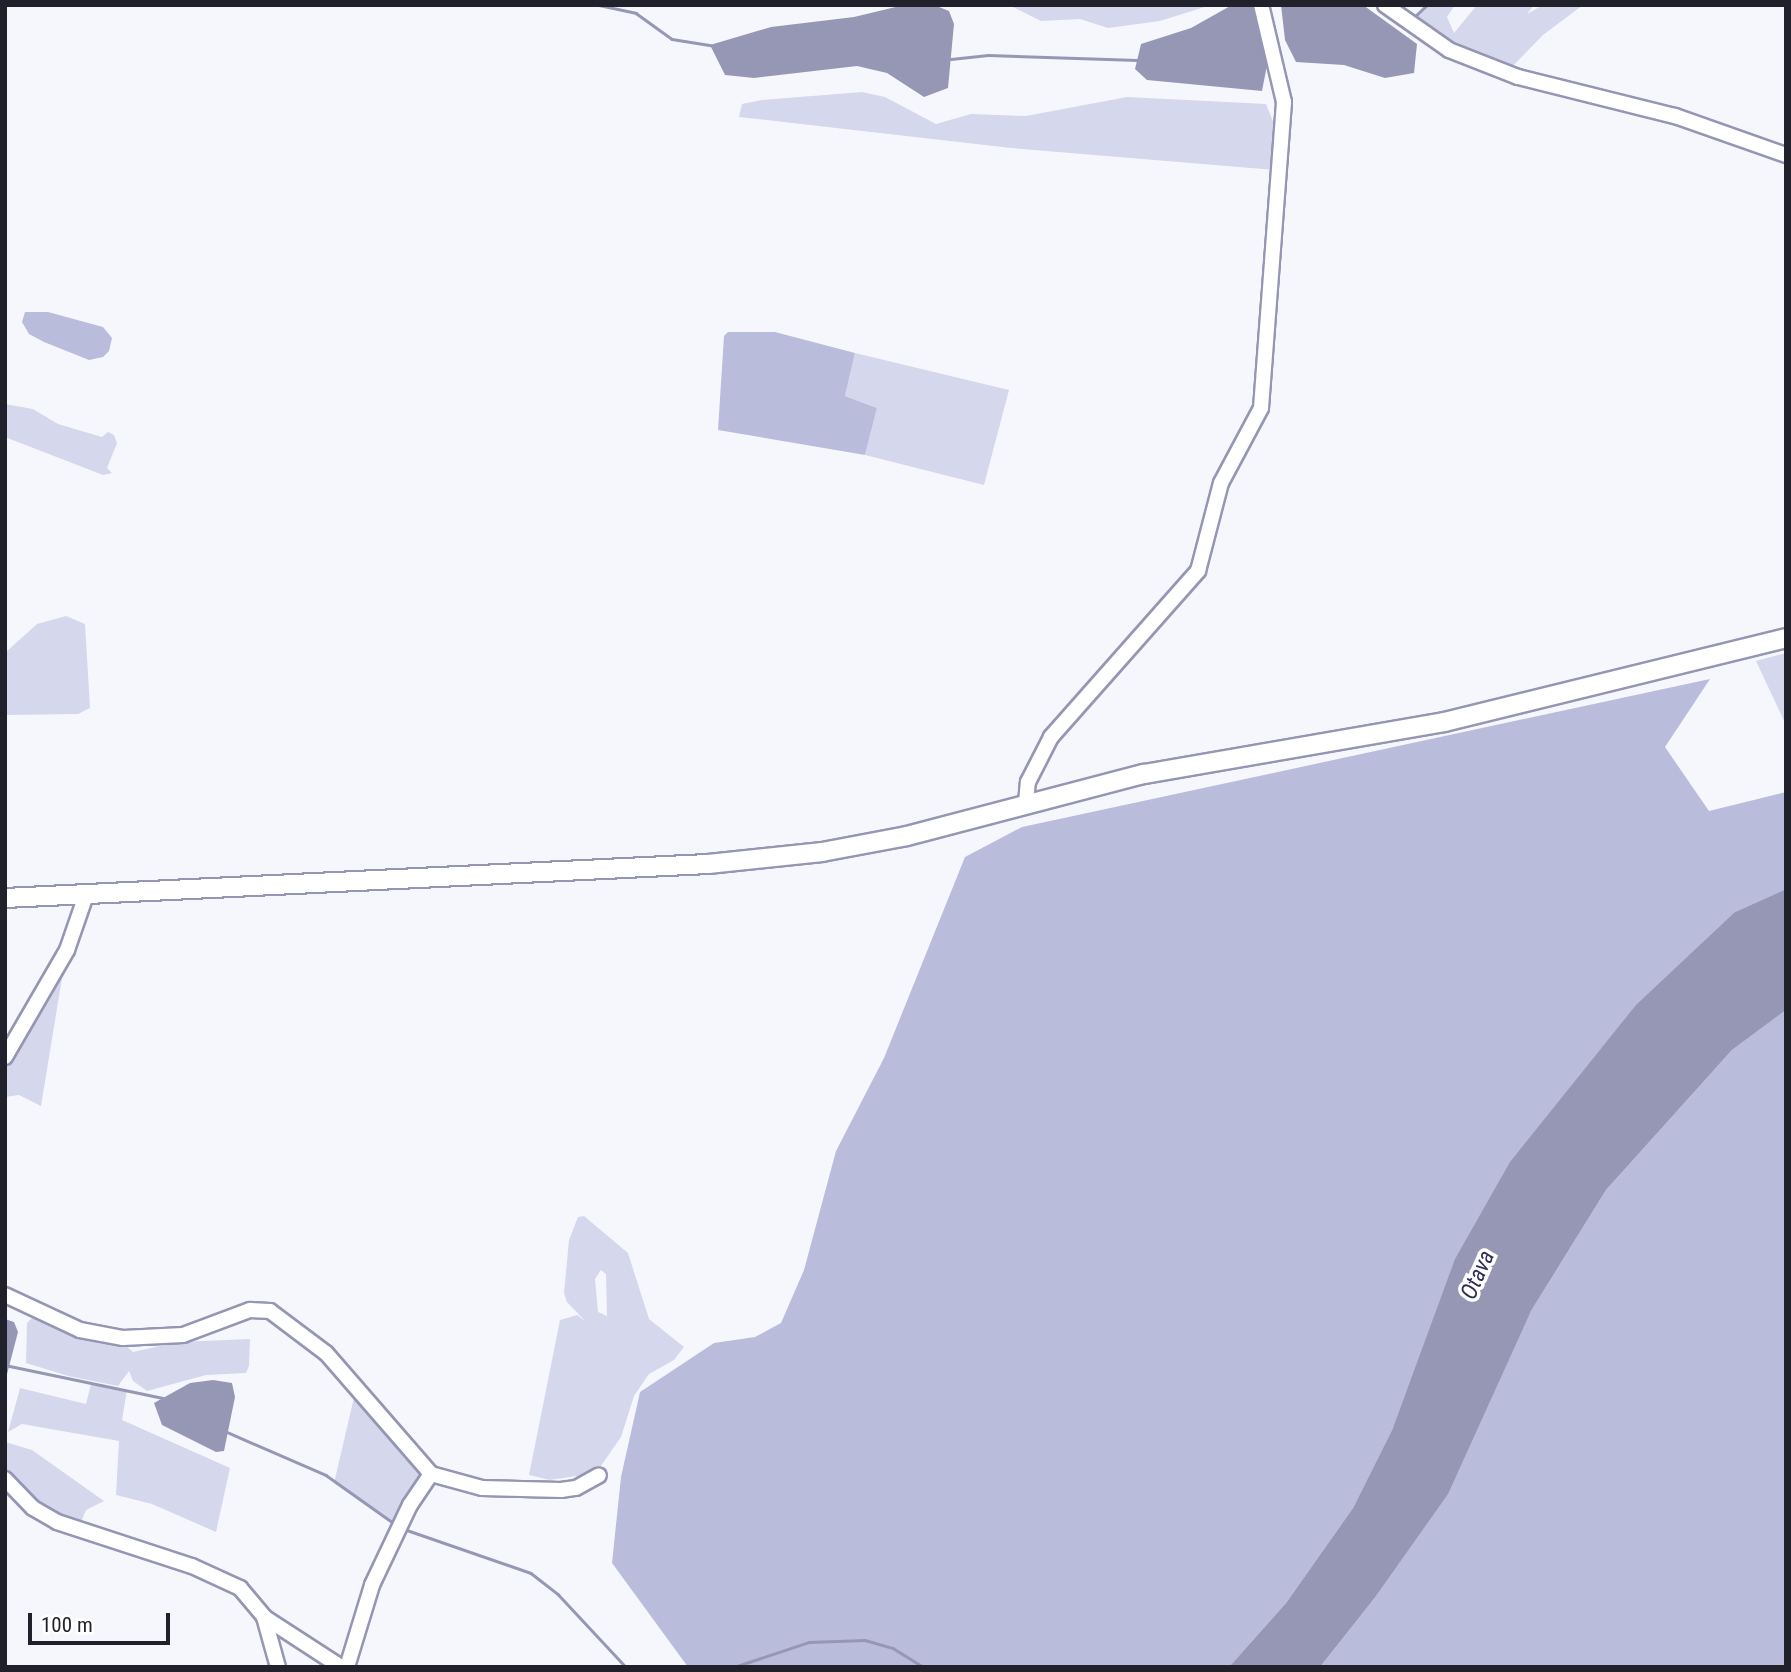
<!DOCTYPE html>
<html>
<head>
<meta charset="utf-8">
<style>
  body { margin:0 }
  #map { position:relative; width:1791px; height:1672px; overflow:hidden; background:#f6f7fd; font-family:"Roboto Condensed",sans-serif }
  div>[style] { position:absolute }
  .green>* { inset:0; background:#d5d7ed }
  .forest>* { inset:0; background:#babcdb }
  .water>* { inset:0; background:#9697b5 }
  .stream>* { height:2.5px; margin:-1.25px; padding:0 1.25px; transform-origin:1.25px; border-radius:1.25px; background:#9697b5 }
  .roads { filter:drop-shadow(2px 0 #9596b3) drop-shadow(-2px 0 #9596b3) drop-shadow(0 2px #9596b3) drop-shadow(0 -2px #9596b3) }
  .minor>* { height:14px; margin:-7px; padding:0 7px; transform-origin:7px; border-radius:7px; background:#fff }
  .major>* { height:18px; margin:-9px; padding:0 9px; transform-origin:9px; border-radius:9px; background:#fff }
  span { translate:-50% -50%; white-space:nowrap; text-align:center; line-height:1.15; -webkit-text-stroke:7px #fff; paint-order:stroke }
  .water-label { font-size:23px; color:#2e2c56; font-style:italic }
  .frame { position:absolute; inset:0; border:7px solid #21212c; pointer-events:none }
  .scale { position:absolute; left:28px; top:1613px; width:142px; height:32px; box-sizing:border-box; border:4px solid #21212c; border-top:0; padding-left:9px; font-size:21px; line-height:24px; white-space:nowrap; color:#21212c; -webkit-text-stroke:5px #fff; paint-order:stroke }
</style>
</head>
<body>
<div id="map">
  <div class="green">
    <div style="clip-path:polygon(1009px 5px,1211px 5px,1160px 21px,1108px 28px,1080px 19px,1041px 21px)"></div>
    <div style="clip-path:polygon(1425px 5px,1455px 5px,1447px 17px,1454px 33px,1477px 5px,1534px 5px,1527px 14px,1543px 5px,1583px 5px,1543px 35px,1511px 68px,1428px 31px,1414px 18px)"></div>
    <div style="clip-path:polygon(862px 92px,885px 97px,936px 124px,971px 114px,1026px 116px,1127px 97px,1266px 104px,1278px 134px,1274px 170px,1011px 148px,739px 117px,742px 104px,762px 100px)"></div>
    <div style="clip-path:polygon(855px 353px,1009px 390px,984px 485px,865px 455px,877px 408px,845px 396px)"></div>
    <div style="clip-path:polygon(5px 404px,33px 409px,58px 424px,102px 437px,108px 432px,114px 435px,117px 443px,107px 468px,112px 473px,103px 475px,5px 437px)"></div>
    <div style="clip-path:polygon(66px 616px,85px 624px,90px 708px,78px 714px,5px 715px,7px 651px,37px 624px)"></div>
    <div style="clip-path:polygon(1786px 653px,1786px 725px,1756px 661px)"></div>
    <div style="clip-path:polygon(59px 970px,63px 972px,41px 1106px,19px 1095px,5px 1097px,5px 1066px)"></div>
    <div style="clip-path:polygon(evenodd,584px 1216px,628px 1253px,649px 1319px,684px 1347px,674px 1360px,649px 1374px,634px 1396px,621px 1437px,596px 1473px,550px 1480px,529px 1475px,560px 1320px,577px 1315px,585px 1321px,567px 1302px,564px 1293px,569px 1240px,578px 1217px,584px 1216px,601px 1270px,606px 1274px,607px 1316px,598px 1312px,595px 1279px,601px 1270px)"></div>
    <div style="clip-path:polygon(33px 1317px,76px 1332px,121px 1341px,133px 1352px,178px 1342px,250px 1339px,249px 1366px,246px 1373px,206px 1375px,147px 1391px,133px 1381px,129px 1371px,118px 1386px,68px 1376px,26px 1363px,27px 1323px)"></div>
    <div style="clip-path:polygon(91px 1384px,127px 1390px,122px 1420px,230px 1468px,216px 1532px,152px 1504px,116px 1495px,119px 1441px,22px 1424px,8px 1432px,20px 1388px,86px 1404px)"></div>
    <div style="clip-path:polygon(356px 1389px,425px 1470px,397px 1527px,334px 1483px)"></div>
    <div style="clip-path:polygon(5px 1442px,32px 1450px,104px 1501px,86px 1510px,79px 1527px,67px 1522px,24px 1493px,5px 1472px)"></div>
  </div>
  <div class="forest">
    <div style="clip-path:polygon(25px 312px,48px 312px,103px 327px,112px 338px,109px 351px,103px 357px,89px 360px,44px 342px,29px 334px,22px 322px)"></div>
    <div style="clip-path:polygon(728px 332px,775px 332px,855px 353px,845px 396px,877px 408px,865px 455px,718px 430px,724px 336px)"></div>
    <div style="clip-path:polygon(1710px 679px,1665px 747px,1709px 811px,1786px 792px,1786px 889px,1735px 912px,1393px 1428px,1353px 1508px,1286px 1603px,1229px 1667px,688px 1667px,612px 1563px,621px 1477px,640px 1392px,714px 1343px,755px 1337px,781px 1323px,804px 1270px,836px 1151px,884px 1058px,965px 857px,1022px 827px)"></div>
    <div style="clip-path:polygon(1786px 1010px,1786px 1667px,1320px 1667px,1373px 1600px,1531px 1311px,1606px 1190px,1732px 1050px)"></div>
  </div>
  <div class="water">
    <div style="clip-path:polygon(904px 5px,934px 5px,949px 11px,954px 24px,948px 88px,924px 97px,887px 73px,857px 66px,754px 78px,725px 75px,710px 45px,771px 27px,854px 17px)"></div>
    <div style="clip-path:polygon(1232px 5px,1252px 5px,1263px 36px,1269px 55px,1262px 91px,1147px 80px,1135px 69px,1141px 44px,1191px 28px)"></div>
    <div style="clip-path:polygon(1281px 5px,1363px 5px,1417px 44px,1414px 73px,1385px 78px,1344px 65px,1296px 62px,1285px 40px)"></div>
    <div style="clip-path:polygon(1786px 889px,1786px 1010px,1732px 1050px,1606px 1190px,1531px 1311px,1448px 1494px,1373px 1600px,1320px 1667px,1229px 1667px,1286px 1603px,1353px 1508px,1393px 1428px,1455px 1259px,1510px 1162px,1636px 1005px,1735px 912px)"></div>
    <div style="clip-path:polygon(5px 1319px,14px 1322px,18px 1332px,5px 1382px)"></div>
    <div style="clip-path:polygon(213px 1380px,232px 1383px,235px 1397px,224px 1451px,216px 1452px,162px 1425px,154px 1403px,190px 1383px)"></div>
  </div>
  <div class="stream">
    <div style="left:599px;top:5px;width:38px;rotate:12deg"></div>
    <div style="left:636px;top:13px;width:44px;rotate:35.8deg"></div>
    <div style="left:672px;top:39px;width:39px;rotate:9deg"></div>
    <div style="left:1412px;top:19px;width:21px;rotate:-43deg"></div>
    <div style="left:951px;top:59px;width:37px;rotate:-6deg"></div>
    <div style="left:988px;top:55px;width:149px;rotate:1.9deg"></div>
    <div style="left:5px;top:1365px;width:161px;rotate:11.8deg"></div>
    <div style="left:227px;top:1432px;width:108px;rotate:23.5deg"></div>
    <div style="left:326px;top:1475px;width:85px;rotate:35.4deg"></div>
    <div style="left:404px;top:1529px;width:134px;rotate:19.1deg"></div>
    <div style="left:531px;top:1573px;width:34px;rotate:38deg"></div>
    <div style="left:558px;top:1594px;width:100px;rotate:47deg"></div>
    <div style="left:734px;top:1667px;width:79px;rotate:-18.4deg"></div>
    <div style="left:809px;top:1642px;width:56px;rotate:-2deg"></div>
    <div style="left:865px;top:1640px;width:29px;rotate:16deg"></div>
    <div style="left:893px;top:1648px;width:36px;rotate:32deg"></div>
  </div>
  <div class="roads">
    <div class="minor">
      <div style="left:1385px;top:5px;width:78px;rotate:35.1deg"></div>
      <div style="left:1449px;top:50px;width:74px;rotate:21.4deg"></div>
      <div style="left:1518px;top:77px;width:162px;rotate:14deg"></div>
      <div style="left:1675px;top:116px;width:118px;rotate:19.4deg"></div>
      <div style="left:1026px;top:803px;width:21px;rotate:-85deg"></div>
      <div style="left:1028px;top:782px;width:51px;rotate:-62.9deg"></div>
      <div style="left:1051px;top:737px;width:222px;rotate:-48.5deg"></div>
      <div style="left:1198px;top:571px;width:91px;rotate:-75.4deg"></div>
      <div style="left:1221px;top:483px;width:85px;rotate:-61.9deg"></div>
      <div style="left:1261px;top:408px;width:307px;rotate:-85.7deg"></div>
      <div style="left:1284px;top:102px;width:100px;rotate:-103.3deg"></div>
      <div style="left:5px;top:1057px;width:124px;rotate:-59.9deg"></div>
      <div style="left:67px;top:950px;width:58px;rotate:-70.9deg"></div>
      <div style="left:5px;top:1295px;width:83px;rotate:25deg"></div>
      <div style="left:80px;top:1330px;width:44px;rotate:10.5deg"></div>
      <div style="left:123px;top:1338px;width:60px;rotate:-2.9deg"></div>
      <div style="left:183px;top:1335px;width:72px;rotate:-20.5deg"></div>
      <div style="left:250px;top:1310px;width:20px;rotate:3deg"></div>
      <div style="left:270px;top:1311px;width:70px;rotate:36.9deg"></div>
      <div style="left:326px;top:1353px;width:160px;rotate:49deg"></div>
      <div style="left:431px;top:1474px;width:53px;rotate:15.4deg"></div>
      <div style="left:482px;top:1488px;width:79px;rotate:1.5deg"></div>
      <div style="left:561px;top:1490px;width:15px;rotate:-8deg"></div>
      <div style="left:576px;top:1488px;width:26px;rotate:-29deg"></div>
      <div style="left:5px;top:1479px;width:40px;rotate:46deg"></div>
      <div style="left:33px;top:1508px;width:28px;rotate:30deg"></div>
      <div style="left:57px;top:1522px;width:142px;rotate:18.1deg"></div>
      <div style="left:192px;top:1566px;width:53px;rotate:24.6deg"></div>
      <div style="left:240px;top:1588px;width:38px;rotate:50deg"></div>
      <div style="left:264px;top:1617px;width:52px;rotate:74.4deg"></div>
      <div style="left:264px;top:1617px;width:92px;rotate:33deg"></div>
      <div style="left:347px;top:1667px;width:86px;rotate:-73deg"></div>
      <div style="left:372px;top:1585px;width:89px;rotate:-64.6deg"></div>
      <div style="left:410px;top:1505px;width:37px;rotate:-56deg"></div>
    </div>
    <div class="major">
      <div style="left:5px;top:898px;width:704px;rotate:-2.77deg"></div>
      <div style="left:708px;top:864px;width:115px;rotate:-6deg"></div>
      <div style="left:822px;top:852px;width:86px;rotate:-10.7deg"></div>
      <div style="left:907px;top:836px;width:245px;rotate:-14.7deg"></div>
      <div style="left:1144px;top:774px;width:304px;rotate:-9.8deg"></div>
      <div style="left:1444px;top:722px;width:352px;rotate:-13.8deg"></div>
    </div>
  </div>
  <div class="water-label">
    <span style="left:1478px;top:1275px;rotate:-66deg">Otava</span>
  </div>
  <div class="frame"></div>
  <div class="scale">100 m</div>
</div>
</body>
</html>
